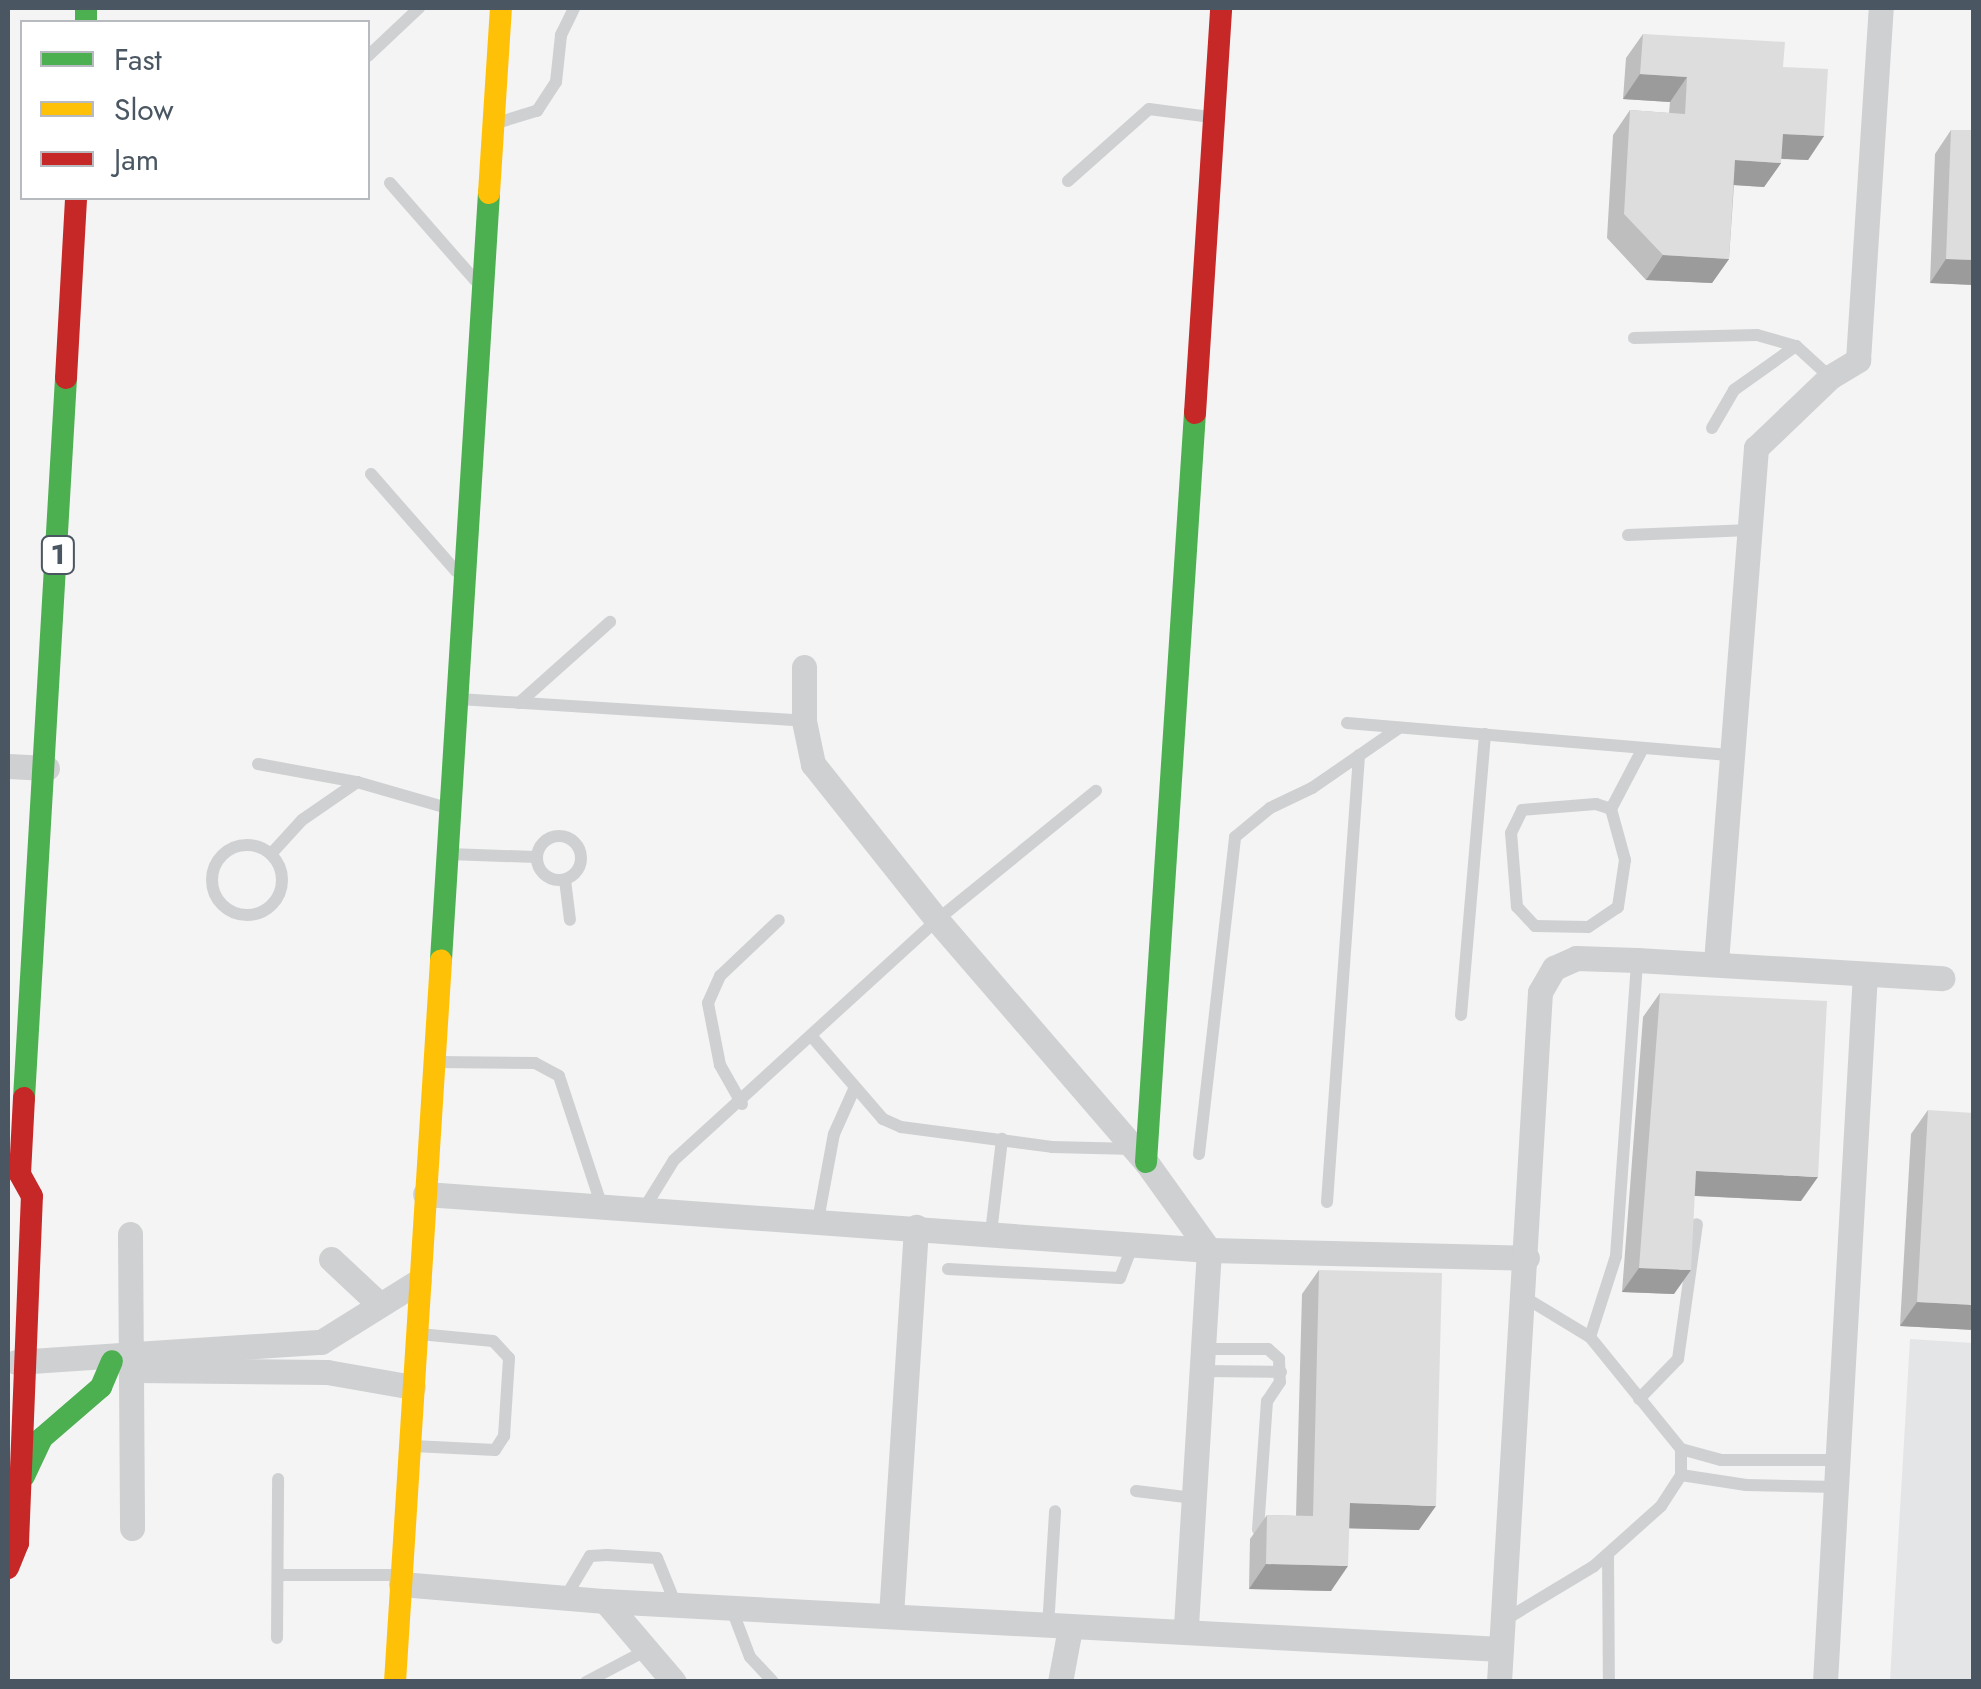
<!DOCTYPE html>
<html>
<head>
<meta charset="utf-8">
<style>
  body { margin:0 }
  #map { position:relative; width:1981px; height:1689px; overflow:hidden; background:#f4f4f4; font-family:Jost,sans-serif }
  div>[style] { position:absolute }
  .airport>* { inset:0; background:#e4e5e7 }
  .lane>* { height:12px; margin:-6px; padding:0 6px; transform-origin:6px; border-radius:6px; background:#ced0d2 }
  .lane>.ring { margin:-6px; padding:0; box-sizing:content-box; background:none; border:12px solid #ced0d2; border-radius:50% }
  .street>* { height:25px; margin:-12.5px; padding:0 12.5px; transform-origin:12.5px; border-radius:12.5px; background:#ced0d2 }
  .fast>* { height:22px; margin:-11px; padding:0 11px; transform-origin:11px; border-radius:11px; background:#4caf50 }
  .slow>* { height:22px; margin:-11px; padding:0 11px; transform-origin:11px; border-radius:11px; background:#ffc107 }
  .jam>* { height:22px; margin:-11px; padding:0 11px; transform-origin:11px; border-radius:11px; background:#c62828 }
  .wall>* { inset:0; background:#bebebf }
  .shaded-wall>* { inset:0; background:#9b9b9b }
  .building>* { inset:0; background:#ddddde }
  span { translate:-50% -50%; white-space:nowrap; text-align:center; line-height:1.15; -webkit-text-stroke:10px #fff; paint-order:stroke }
  .shield-label span { padding:2px 8px; background:#fff; border:2px solid; border-radius:8px; -webkit-text-stroke-width:0 }
  .shield-label { font-size:28px; color:#4a5661; font-weight:700 }
  .frame { position:absolute; inset:0; border:10px solid #4a5661; pointer-events:none }
  .legend { position:absolute; left:20px; top:20px; width:350px; height:180px; box-sizing:border-box; background:#fff; border:2px solid #b7bbc0; margin:0; padding:12px 18px; list-style:none; font-size:30px; color:#4a5661 }
  .legend li { display:flex; align-items:center; gap:20px; height:50px }
  .legend b { width:50px; border:2px solid #b7bbc0 }
</style>
</head>
<body>
<div id="map">
  <div class="airport">
    <div style="clip-path:polygon(1910px 1339px,1973px 1343px,1973px 1681px,1890px 1681px)"></div>
  </div>
  <div class="lane">
    <div style="left:368px;top:56px;width:70px;rotate:-43.3deg"></div>
    <div style="left:500px;top:122px;width:39px;rotate:-17deg"></div>
    <div style="left:537px;top:111px;width:35px;rotate:-57deg"></div>
    <div style="left:556px;top:82px;width:47px;rotate:-83.9deg"></div>
    <div style="left:561px;top:35px;width:30px;rotate:-64deg"></div>
    <div style="left:1068px;top:181px;width:108px;rotate:-41.6deg"></div>
    <div style="left:1149px;top:109px;width:63px;rotate:7.4deg"></div>
    <div style="left:390px;top:183px;width:129px;rotate:48.8deg"></div>
    <div style="left:1634px;top:338px;width:123px;rotate:-1.4deg"></div>
    <div style="left:1757px;top:335px;width:41px;rotate:15.8deg"></div>
    <div style="left:1796px;top:346px;width:46px;rotate:42.4deg"></div>
    <div style="left:1712px;top:428px;width:44px;rotate:-59.9deg"></div>
    <div style="left:1734px;top:390px;width:76px;rotate:-35.4deg"></div>
    <div style="left:371px;top:474px;width:129px;rotate:48.8deg"></div>
    <div style="left:1628px;top:535px;width:122px;rotate:-2.3deg"></div>
    <div style="left:459px;top:699px;width:346px;rotate:3.6deg"></div>
    <div style="left:519px;top:703px;width:122px;rotate:-41.7deg"></div>
    <div style="left:1347px;top:723px;width:386px;rotate:4.8deg"></div>
    <div style="left:258px;top:764px;width:101px;rotate:10.3deg"></div>
    <div style="left:1596px;top:804px;width:16px;rotate:18deg"></div>
    <div style="left:1611px;top:809px;width:53px;rotate:74.6deg"></div>
    <div style="left:1625px;top:860px;width:48px;rotate:98.5deg"></div>
    <div style="left:1618px;top:907px;width:36px;rotate:146deg"></div>
    <div style="left:1588px;top:927px;width:53px;rotate:-178.9deg"></div>
    <div style="left:1535px;top:926px;width:26px;rotate:-133deg"></div>
    <div style="left:1517px;top:907px;width:74px;rotate:-94.6deg"></div>
    <div style="left:1511px;top:833px;width:25px;rotate:-64deg"></div>
    <div style="left:1522px;top:810px;width:74px;rotate:-4.6deg"></div>
    <div style="left:1611px;top:809px;width:69px;rotate:-62.3deg"></div>
    <div class="ring" style="left:537px;top:836px;width:32px;height:32px"></div>
    <div class="ring" style="left:212px;top:845px;width:58px;height:58px"></div>
    <div style="left:271px;top:854px;width:46px;rotate:-47.6deg"></div>
    <div style="left:302px;top:820px;width:67px;rotate:-34.6deg"></div>
    <div style="left:357px;top:782px;width:94px;rotate:16.1deg"></div>
    <div style="left:449px;top:854px;width:87px;rotate:2deg"></div>
    <div style="left:565px;top:880px;width:40px;rotate:82.9deg"></div>
    <div style="left:1461px;top:1015px;width:282px;rotate:-85.1deg"></div>
    <div style="left:813px;top:1038px;width:107px;rotate:49.2deg"></div>
    <div style="left:883px;top:1119px;width:20px;rotate:24deg"></div>
    <div style="left:901px;top:1127px;width:152px;rotate:7.5deg"></div>
    <div style="left:1052px;top:1147px;width:83px;rotate:1.4deg"></div>
    <div style="left:436px;top:1062px;width:99px;rotate:0.6deg"></div>
    <div style="left:535px;top:1063px;width:27px;rotate:28deg"></div>
    <div style="left:559px;top:1076px;width:135px;rotate:71.8deg"></div>
    <div style="left:742px;top:1104px;width:45px;rotate:-119.4deg"></div>
    <div style="left:720px;top:1065px;width:63px;rotate:-101deg"></div>
    <div style="left:708px;top:1003px;width:30px;rotate:-66deg"></div>
    <div style="left:720px;top:976px;width:81px;rotate:-43.5deg"></div>
    <div style="left:1199px;top:1154px;width:319px;rotate:-83.5deg"></div>
    <div style="left:1235px;top:837px;width:45px;rotate:-39.6deg"></div>
    <div style="left:1270px;top:808px;width:47px;rotate:-25.5deg"></div>
    <div style="left:1312px;top:788px;width:106px;rotate:-34.6deg"></div>
    <div style="left:1327px;top:1202px;width:448px;rotate:-85.9deg"></div>
    <div style="left:645px;top:1207px;width:55px;rotate:-58.3deg"></div>
    <div style="left:674px;top:1160px;width:356px;rotate:-42.4deg"></div>
    <div style="left:937px;top:920px;width:205px;rotate:-39.1deg"></div>
    <div style="left:818px;top:1220px;width:87px;rotate:-79.5deg"></div>
    <div style="left:834px;top:1134px;width:51px;rotate:-65.9deg"></div>
    <div style="left:991px;top:1233px;width:95px;rotate:-83.3deg"></div>
    <div style="left:948px;top:1269px;width:172px;rotate:3deg"></div>
    <div style="left:1120px;top:1278px;width:36px;rotate:-69deg"></div>
    <div style="left:1590px;top:1337px;width:85px;rotate:-72.2deg"></div>
    <div style="left:1616px;top:1256px;width:297px;rotate:-85.9deg"></div>
    <div style="left:1203px;top:1349px;width:65px"></div>
    <div style="left:1268px;top:1349px;width:15px;rotate:42deg"></div>
    <div style="left:1279px;top:1359px;width:23px;rotate:88deg"></div>
    <div style="left:1280px;top:1382px;width:23px;rotate:124deg"></div>
    <div style="left:1267px;top:1401px;width:129px;rotate:94deg"></div>
    <div style="left:1202px;top:1371px;width:79px;rotate:0.7deg"></div>
    <div style="left:1639px;top:1399px;width:56px;rotate:-45.7deg"></div>
    <div style="left:1678px;top:1359px;width:136px;rotate:-82deg"></div>
    <div style="left:413px;top:1446px;width:82px;rotate:2.8deg"></div>
    <div style="left:495px;top:1450px;width:17px;rotate:-57deg"></div>
    <div style="left:504px;top:1436px;width:78px;rotate:-86.3deg"></div>
    <div style="left:509px;top:1358px;width:23px;rotate:-133deg"></div>
    <div style="left:493px;top:1341px;width:74px;rotate:-174.6deg"></div>
    <div style="left:1681px;top:1449px;width:41px;rotate:15.4deg"></div>
    <div style="left:1721px;top:1460px;width:116px"></div>
    <div style="left:1681px;top:1475px;width:66px;rotate:8.7deg"></div>
    <div style="left:1746px;top:1485px;width:90px;rotate:1.3deg"></div>
    <div style="left:1136px;top:1491px;width:58px;rotate:6.9deg"></div>
    <div style="left:1608px;top:1554px;width:128px;rotate:89.6deg"></div>
    <div style="left:278px;top:1575px;width:121px"></div>
    <div style="left:565px;top:1598px;width:49px;rotate:-59.2deg"></div>
    <div style="left:590px;top:1556px;width:17px;rotate:-3deg"></div>
    <div style="left:607px;top:1555px;width:50px;rotate:3.4deg"></div>
    <div style="left:657px;top:1558px;width:51px;rotate:68deg"></div>
    <div style="left:731px;top:1607px;width:53px;rotate:69.2deg"></div>
    <div style="left:750px;top:1657px;width:34px;rotate:47deg"></div>
    <div style="left:1503px;top:1621px;width:106px;rotate:-31.1deg"></div>
    <div style="left:1594px;top:1566px;width:90px;rotate:-41.8deg"></div>
    <div style="left:1661px;top:1506px;width:37px;rotate:-57deg"></div>
    <div style="left:1681px;top:1475px;width:26px;rotate:-90deg"></div>
    <div style="left:1681px;top:1449px;width:144px;rotate:-129.1deg"></div>
    <div style="left:1590px;top:1337px;width:77px;rotate:-148.8deg"></div>
    <div style="left:1048px;top:1627px;width:116px;rotate:-86.5deg"></div>
    <div style="left:277px;top:1638px;width:159px;rotate:-89.6deg"></div>
    <div style="left:586px;top:1682px;width:69px;rotate:-27.7deg"></div>
  </div>
  <div class="street">
    <div style="left:804px;top:667px;width:54px;rotate:90deg"></div>
    <div style="left:804px;top:721px;width:44px;rotate:78.2deg"></div>
    <div style="left:813px;top:764px;width:199px;rotate:51.5deg"></div>
    <div style="left:937px;top:920px;width:320px;rotate:49.2deg"></div>
    <div style="left:1146px;top:1162px;width:108px;rotate:54.4deg"></div>
    <div style="left:1209px;top:1250px;width:380px;rotate:93.5deg"></div>
    <div style="left:8px;top:766px;width:39px;rotate:3deg"></div>
    <div style="left:1716px;top:962px;width:516px;rotate:-85.55deg"></div>
    <div style="left:1756px;top:448px;width:103px;rotate:-43.8deg"></div>
    <div style="left:1830px;top:377px;width:33px;rotate:-31deg"></div>
    <div style="left:1858px;top:360px;width:353px;rotate:-86.3deg"></div>
    <div style="left:425px;top:1194px;width:786px;rotate:4.09deg"></div>
    <div style="left:1209px;top:1250px;width:318px;rotate:1.4deg"></div>
    <div style="left:130px;top:1234px;width:294px;rotate:89.6deg"></div>
    <div style="left:331px;top:1259px;width:66px;rotate:43.2deg"></div>
    <div style="left:126px;top:1360px;width:13px;rotate:48deg"></div>
    <div style="left:135px;top:1370px;width:192px;rotate:0.6deg"></div>
    <div style="left:327px;top:1372px;width:87px;rotate:9.9deg"></div>
    <div style="left:16px;top:1362px;width:306px;rotate:-3.8deg"></div>
    <div style="left:321px;top:1342px;width:115px;rotate:-31.9deg"></div>
    <div style="left:401px;top:1584px;width:205px;rotate:4.8deg"></div>
    <div style="left:605px;top:1601px;width:897px;rotate:3.07deg"></div>
    <div style="left:605px;top:1601px;width:106px;rotate:49.6deg"></div>
    <div style="left:891px;top:1615px;width:389px;rotate:-86.3deg"></div>
    <div style="left:1060px;top:1682px;width:55px;rotate:-79.5deg"></div>
    <div style="left:1499px;top:1682px;width:691px;rotate:-86.6deg"></div>
    <div style="left:1540px;top:992px;width:28px;rotate:-60deg"></div>
    <div style="left:1554px;top:968px;width:24px;rotate:-24deg"></div>
    <div style="left:1576px;top:958px;width:61px;rotate:1.9deg"></div>
    <div style="left:1637px;top:960px;width:306px;rotate:3.4deg"></div>
    <div style="left:1825px;top:1682px;width:709px;rotate:-86.77deg"></div>
  </div>
  <div class="fast">
    <div style="left:86px;top:8px;width:14px;rotate:90deg"></div>
    <div style="left:441px;top:960px;width:769px;rotate:-86.42deg"></div>
    <div style="left:24px;top:1098px;width:721px;rotate:-86.66deg"></div>
    <div style="left:1146px;top:1162px;width:751px;rotate:-86.26deg"></div>
    <div style="left:24px;top:1476px;width:42px;rotate:-64.7deg"></div>
    <div style="left:42px;top:1438px;width:78px;rotate:-40.8deg"></div>
    <div style="left:101px;top:1387px;width:28px;rotate:-67deg"></div>
  </div>
  <div class="slow">
    <div style="left:489px;top:193px;width:185px;rotate:-86.3deg"></div>
    <div style="left:395px;top:1682px;width:723px;rotate:-86.35deg"></div>
  </div>
  <div class="jam">
    <div style="left:66px;top:378px;width:180px;rotate:-86.8deg"></div>
    <div style="left:1195px;top:413px;width:406px;rotate:-86.3deg"></div>
    <div style="left:8px;top:1568px;width:27px;rotate:-68deg"></div>
    <div style="left:18px;top:1543px;width:347px;rotate:-87.7deg"></div>
    <div style="left:32px;top:1196px;width:25px;rotate:-119deg"></div>
    <div style="left:20px;top:1174px;width:76px;rotate:-87deg"></div>
  </div>
  <div class="wall">
    <div style="clip-path:polygon(1643px 34px,1783px 67px,1824px 136px,1808px 160px,1781px 159px,1781px 163px,1764px 187px,1734px 185px,1729px 259px,1712px 283px,1646px 280px,1607px 238px,1613px 135px,1630px 110px,1669px 113px,1670px 102px,1623px 99px,1626px 58px)"></div>
    <div style="clip-path:polygon(1951px 130px,1974px 130px,1974px 285px,1930px 283px,1935px 154px)"></div>
    <div style="clip-path:polygon(1660px 993px,1801px 1201px,1694px 1196px,1674px 1294px,1622px 1292px,1643px 1017px)"></div>
    <div style="clip-path:polygon(1928px 1110px,1974px 1330px,1900px 1326px,1911px 1134px)"></div>
    <div style="clip-path:polygon(1319px 1270px,1419px 1530px,1349px 1528px,1331px 1591px,1249px 1589px,1250px 1539px,1267px 1515px,1296px 1516px,1302px 1294px)"></div>
  </div>
  <div class="shaded-wall">
    <div style="clip-path:polygon(1640px 74px,1687px 77px,1670px 102px,1623px 99px)"></div>
    <div style="clip-path:polygon(1783px 134px,1824px 136px,1808px 160px,1766px 158px)"></div>
    <div style="clip-path:polygon(1735px 160px,1781px 163px,1764px 187px,1718px 184px)"></div>
    <div style="clip-path:polygon(1663px 255px,1729px 259px,1712px 283px,1646px 280px)"></div>
    <div style="clip-path:polygon(1946px 259px,1974px 260px,1974px 285px,1930px 283px)"></div>
    <div style="clip-path:polygon(1696px 1171px,1818px 1177px,1801px 1201px,1679px 1195px)"></div>
    <div style="clip-path:polygon(1639px 1268px,1691px 1270px,1674px 1294px,1622px 1292px)"></div>
    <div style="clip-path:polygon(1917px 1302px,1974px 1305px,1974px 1330px,1900px 1326px)"></div>
    <div style="clip-path:polygon(1350px 1503px,1436px 1506px,1419px 1530px,1333px 1528px)"></div>
    <div style="clip-path:polygon(1266px 1564px,1348px 1566px,1331px 1591px,1249px 1589px)"></div>
  </div>
  <div class="building">
    <div style="clip-path:polygon(1643px 34px,1785px 42px,1783px 67px,1828px 69px,1824px 136px,1783px 134px,1781px 163px,1735px 160px,1729px 259px,1663px 255px,1624px 214px,1630px 110px,1685px 114px,1687px 77px,1640px 74px)"></div>
    <div style="clip-path:polygon(1951px 130px,1974px 130px,1974px 260px,1946px 259px)"></div>
    <div style="clip-path:polygon(1660px 993px,1827px 1001px,1818px 1177px,1696px 1171px,1691px 1270px,1639px 1268px)"></div>
    <div style="clip-path:polygon(1928px 1110px,1974px 1113px,1974px 1305px,1917px 1302px)"></div>
    <div style="clip-path:polygon(1319px 1270px,1442px 1273px,1436px 1506px,1350px 1503px,1348px 1566px,1266px 1564px,1267px 1515px,1313px 1516px)"></div>
  </div>
  <div class="shield-label">
    <span style="left:58px;top:555px">1</span>
  </div>
  <div class="frame"></div>
  <ul class="legend">
  <li><b style="height:12px;background:#4caf50"></b>Fast</li>
  <li><b style="height:12px;background:#ffc107"></b>Slow</li>
  <li><b style="height:12px;background:#c62828"></b>Jam</li>
  </ul>
</div>
</body>
</html>
